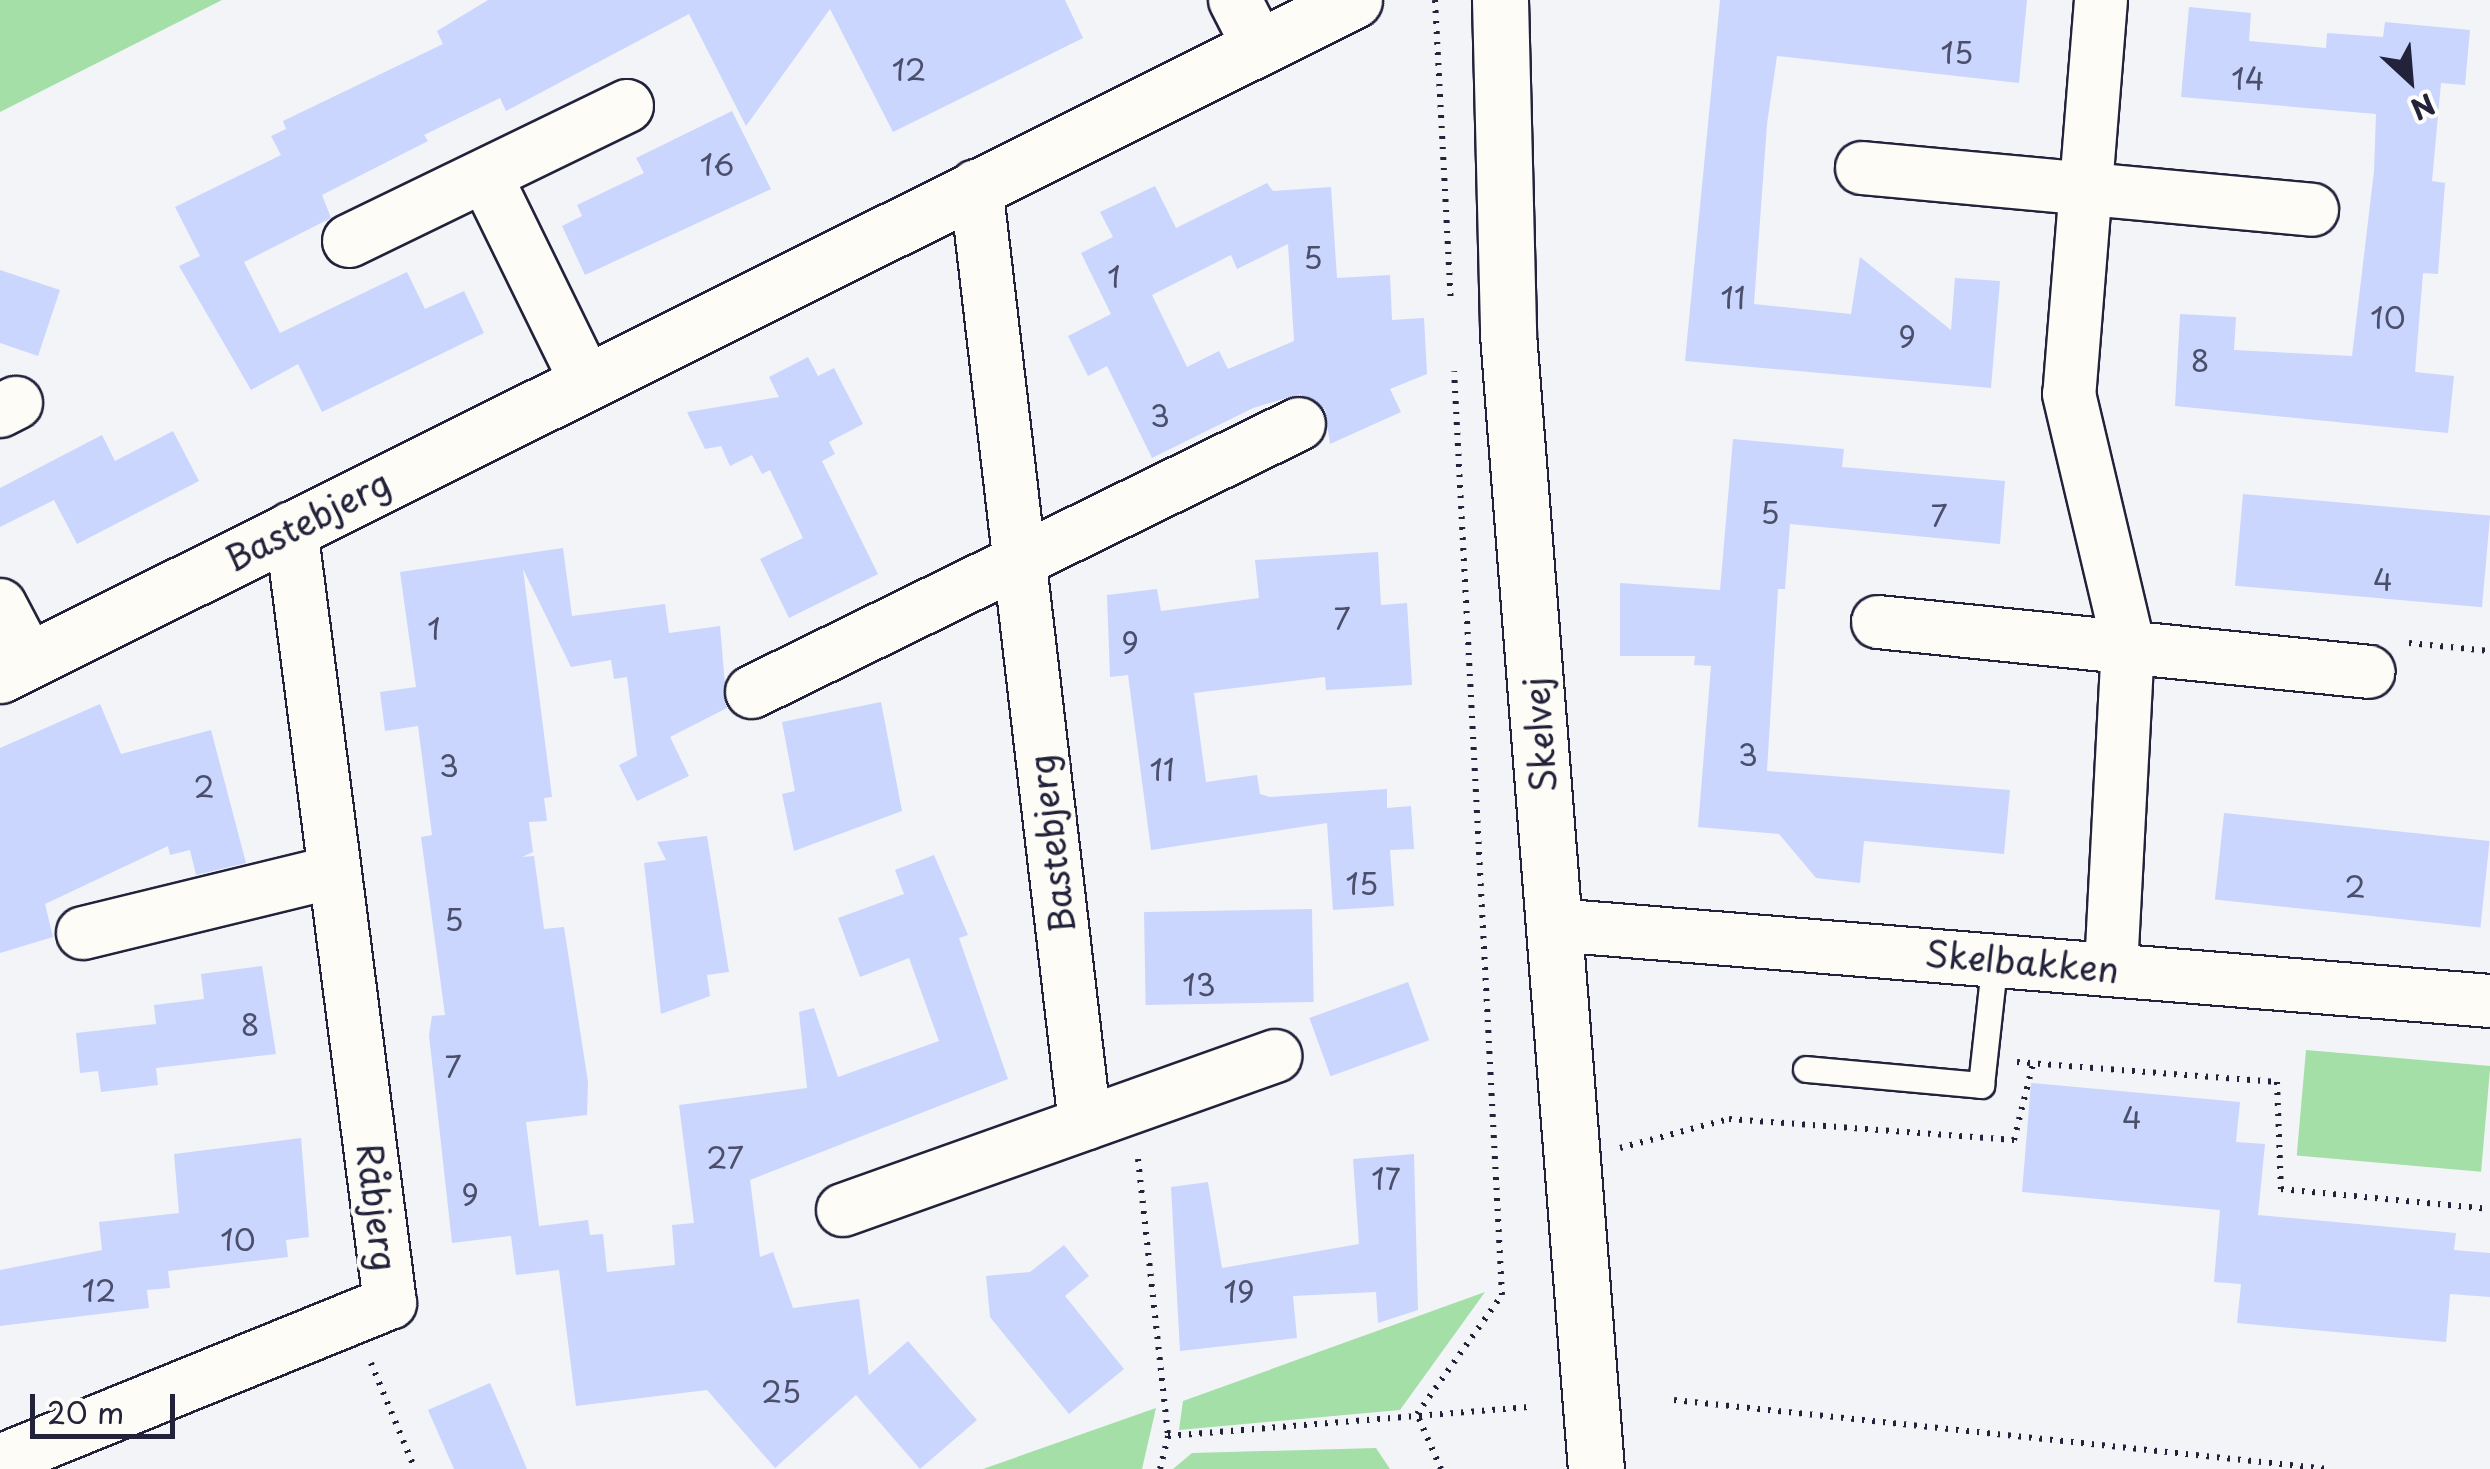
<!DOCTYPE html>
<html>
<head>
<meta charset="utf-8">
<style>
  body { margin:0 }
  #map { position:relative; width:2490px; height:1469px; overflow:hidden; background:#f3f4f8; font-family:"Playpen Sans",sans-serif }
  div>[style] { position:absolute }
  .green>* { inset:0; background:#a3dfa6; transform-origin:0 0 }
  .building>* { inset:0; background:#cad6fd; transform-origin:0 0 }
  .path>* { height:6px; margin-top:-3px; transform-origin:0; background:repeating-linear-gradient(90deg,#22223b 0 2.5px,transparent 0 10.5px) }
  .roads { filter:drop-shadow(2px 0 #22223b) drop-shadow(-2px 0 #22223b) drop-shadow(0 2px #22223b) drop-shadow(0 -2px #22223b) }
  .lane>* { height:25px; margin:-12.5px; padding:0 12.5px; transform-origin:12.5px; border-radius:12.5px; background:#fdfcf7 }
  .street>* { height:52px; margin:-26px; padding:0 26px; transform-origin:26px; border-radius:26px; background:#fdfcf7 }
  .secondary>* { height:55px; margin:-27.5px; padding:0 27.5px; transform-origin:27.5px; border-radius:27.5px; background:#fdfcf7 }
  span { translate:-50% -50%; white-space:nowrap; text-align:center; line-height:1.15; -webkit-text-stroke:9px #fdfcf7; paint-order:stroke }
  .number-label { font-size:30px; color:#4c4f6c }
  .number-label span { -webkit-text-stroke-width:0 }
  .street-label { font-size:35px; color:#22223b }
  .north { position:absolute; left:2360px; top:30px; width:100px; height:100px; -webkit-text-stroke:8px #fdfcf7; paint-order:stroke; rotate:154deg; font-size:28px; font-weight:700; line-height:40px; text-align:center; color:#22223b }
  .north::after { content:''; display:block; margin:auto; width:35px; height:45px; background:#22223b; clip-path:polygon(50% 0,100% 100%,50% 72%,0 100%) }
  .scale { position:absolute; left:30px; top:1394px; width:145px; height:45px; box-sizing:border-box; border:5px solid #22223b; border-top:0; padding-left:12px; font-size:30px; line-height:35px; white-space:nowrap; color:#22223b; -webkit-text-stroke:8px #fdfcf7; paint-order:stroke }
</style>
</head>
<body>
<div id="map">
  <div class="green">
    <div style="clip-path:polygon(0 0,222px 0,0 112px)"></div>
    <div style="left:2306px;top:1050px;width:185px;height:106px;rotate:5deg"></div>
    <div style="clip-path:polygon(1485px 1292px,1400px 1410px,1179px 1430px,1183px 1401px)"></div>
    <div style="clip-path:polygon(1156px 1408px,1142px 1469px,983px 1469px)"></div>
    <div style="clip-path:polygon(1376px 1448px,1390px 1469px,1173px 1469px,1192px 1453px)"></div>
  </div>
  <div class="building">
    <div style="clip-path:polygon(488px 0,1065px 0,1083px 38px,893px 132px,830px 9px,746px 126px,689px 14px,506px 111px,500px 98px,424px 135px,428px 141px,322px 195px,331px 218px,244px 262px,280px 333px,407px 272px,425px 309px,464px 291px,484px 333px,322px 412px,298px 364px,251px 390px,179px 266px,200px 256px,175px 207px,281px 155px,271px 136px,286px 129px,283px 121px,443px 44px,437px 31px)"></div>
    <div style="clip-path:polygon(1720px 0,2027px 0,2019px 83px,1777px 56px,1767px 124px,1754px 304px,1851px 314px,1860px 257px,1951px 330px,1955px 278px,2000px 281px,1991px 388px,1685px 361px)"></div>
    <div style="clip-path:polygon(2189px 7px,2251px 13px,2249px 41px,2326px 48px,2327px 33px,2383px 37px,2385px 22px,2470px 30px,2465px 85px,2441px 83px,2432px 181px,2445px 183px,2438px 274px,2423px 273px,2415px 372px,2454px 376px,2448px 433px,2175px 406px,2180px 314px,2236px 317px,2234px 350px,2352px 356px,2374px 171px,2376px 114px,2181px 97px)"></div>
    <div style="clip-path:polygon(732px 111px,771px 189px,585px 275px,562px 226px,582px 216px,577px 205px,644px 173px,636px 158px)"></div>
    <div style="clip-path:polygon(evenodd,1267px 183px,1273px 191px,1331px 187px,1337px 278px,1390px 275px,1392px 320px,1424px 318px,1427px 374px,1390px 389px,1401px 412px,1330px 444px,1325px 410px,1300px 394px,1253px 408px,1152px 458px,1107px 366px,1088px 376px,1068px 336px,1111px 314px,1081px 253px,1113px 237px,1100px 212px,1155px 186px,1176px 228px,1267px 183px,1288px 244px,1294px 341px,1228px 369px,1219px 351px,1187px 367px,1152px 295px,1231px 255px,1237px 269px,1288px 244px)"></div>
    <div style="clip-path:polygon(0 270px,60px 290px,38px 356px,0 343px)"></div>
    <div style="clip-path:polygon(808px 357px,818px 376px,834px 368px,863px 424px,829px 442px,835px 454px,822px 461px,878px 574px,789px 618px,760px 559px,803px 538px,770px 470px,762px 474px,752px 455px,730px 466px,721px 446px,705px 449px,687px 412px,779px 397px,769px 377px)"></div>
    <div style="clip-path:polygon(173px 431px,199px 481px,77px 544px,54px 500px,0 527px,0 488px,102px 435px,115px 461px)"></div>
    <div style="clip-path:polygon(1733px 439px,1844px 449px,1842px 467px,2005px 481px,2000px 544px,1790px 524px,1785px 589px,1778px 589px,1767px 771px,2010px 790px,2004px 854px,1864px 841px,1860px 883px,1816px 878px,1779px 834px,1698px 827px,1711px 666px,1694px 665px,1695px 656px,1620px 656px,1620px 583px,1720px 590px)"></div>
    <div style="left:2243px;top:494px;width:248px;height:92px;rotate:5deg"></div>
    <div style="clip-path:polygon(563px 548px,572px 616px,665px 604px,669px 633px,720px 626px,727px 708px,670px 737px,689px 776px,637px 801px,619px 765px,637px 756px,627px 677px,614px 679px,611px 660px,571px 667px,523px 569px,552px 797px,544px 798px,547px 821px,529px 822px,533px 852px,522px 857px,534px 856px,544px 929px,564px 927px,588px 1082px,587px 1115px,526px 1122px,539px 1226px,588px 1220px,590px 1235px,603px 1234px,607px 1272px,675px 1265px,672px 1225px,694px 1223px,679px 1105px,807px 1088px,799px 1012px,814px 1008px,838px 1077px,939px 1041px,909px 958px,860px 977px,838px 918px,904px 894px,895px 870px,934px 855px,968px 935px,959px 938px,1008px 1079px,750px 1180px,760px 1257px,773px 1252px,793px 1308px,859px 1299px,869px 1375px,908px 1341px,977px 1420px,920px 1469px,856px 1395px,775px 1468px,707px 1390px,576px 1406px,559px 1270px,516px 1275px,511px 1236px,452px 1243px,429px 1035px,432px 1016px,445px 1015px,421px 837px,432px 835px,418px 726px,385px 731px,380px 692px,416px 687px,400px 572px)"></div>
    <div style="clip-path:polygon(1378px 552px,1381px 605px,1407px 603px,1412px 685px,1326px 690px,1325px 677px,1194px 693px,1206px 782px,1257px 775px,1260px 794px,1270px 797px,1387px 789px,1387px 808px,1411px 806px,1414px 849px,1390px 850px,1394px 906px,1333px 910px,1327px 823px,1151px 850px,1128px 675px,1110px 677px,1107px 595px,1157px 589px,1161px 611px,1259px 598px,1255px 560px)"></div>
    <div style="clip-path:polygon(881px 702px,902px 811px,794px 851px,782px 794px,795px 791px,782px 722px)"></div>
    <div style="clip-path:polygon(100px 704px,121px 754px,211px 730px,246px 863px,196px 875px,190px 850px,170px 855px,168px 846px,45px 904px,53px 937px,0 953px,0 748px)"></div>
    <div style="left:2224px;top:813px;width:267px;height:87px;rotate:6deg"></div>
    <div style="clip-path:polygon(707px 836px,729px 972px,707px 975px,710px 996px,661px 1014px,644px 863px,666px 860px,657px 842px)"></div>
    <div style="left:1312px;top:909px;width:93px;height:168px;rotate:89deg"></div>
    <div style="clip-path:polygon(262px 966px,276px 1054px,156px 1068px,158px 1085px,101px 1092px,98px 1071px,80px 1073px,76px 1033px,156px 1024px,154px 1005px,204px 999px,201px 974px)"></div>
    <div style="left:1408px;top:982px;width:62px;height:105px;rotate:70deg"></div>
    <div style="clip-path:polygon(2031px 1083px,2240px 1102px,2236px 1142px,2265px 1144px,2258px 1215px,2456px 1233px,2454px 1250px,2490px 1253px,2490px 1297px,2450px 1294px,2446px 1342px,2237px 1323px,2241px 1284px,2214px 1282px,2220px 1210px,2022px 1192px)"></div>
    <div style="clip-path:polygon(301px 1138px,309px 1237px,286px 1240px,288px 1257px,168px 1271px,170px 1288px,147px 1290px,149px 1308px,0 1326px,0 1270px,102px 1250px,99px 1222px,179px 1213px,174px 1154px)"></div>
    <div style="clip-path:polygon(1414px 1154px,1418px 1310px,1378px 1323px,1376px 1292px,1293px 1296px,1297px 1338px,1180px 1351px,1171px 1187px,1208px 1182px,1222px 1268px,1359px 1244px,1353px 1159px)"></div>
    <div style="clip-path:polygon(1064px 1245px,1089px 1276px,1065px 1296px,1124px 1369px,1069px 1414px,990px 1317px,986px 1276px,1030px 1272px)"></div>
    <div style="clip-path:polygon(490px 1383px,502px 1410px,527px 1469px,454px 1469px,428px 1410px)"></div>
  </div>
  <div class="path">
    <div style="left:1435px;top:0;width:303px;rotate:87deg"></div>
    <div style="left:2409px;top:643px;width:81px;rotate:5.6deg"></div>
    <div style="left:2017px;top:1062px;width:261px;rotate:4.4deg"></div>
    <div style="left:2277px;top:1082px;width:107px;rotate:87.9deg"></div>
    <div style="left:2281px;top:1189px;width:210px;rotate:5.5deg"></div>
    <div style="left:1620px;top:1148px;width:113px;rotate:-14.9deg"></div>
    <div style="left:1729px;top:1119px;width:286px;rotate:4.2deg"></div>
    <div style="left:2014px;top:1140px;width:78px;rotate:-76deg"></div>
    <div style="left:1138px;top:1159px;width:279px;rotate:83.8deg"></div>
    <div style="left:371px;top:1363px;width:115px;rotate:67.5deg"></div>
    <div style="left:1674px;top:1400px;width:658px;rotate:6.02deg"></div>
    <div style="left:1160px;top:1469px;width:34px;rotate:-76deg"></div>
    <div style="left:1168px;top:1436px;width:362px;rotate:-4.6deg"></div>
    <div style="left:1441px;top:1469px;width:60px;rotate:-113.6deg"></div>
    <div style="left:1417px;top:1414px;width:146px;rotate:-54.5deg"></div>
    <div style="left:1502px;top:1295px;width:925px;rotate:-92.97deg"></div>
  </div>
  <div class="roads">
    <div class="lane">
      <div style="left:1806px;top:1069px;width:176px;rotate:5.2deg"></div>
      <div style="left:1981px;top:1085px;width:127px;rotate:-83.7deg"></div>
    </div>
    <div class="street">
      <div style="left:1235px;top:0;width:51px;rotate:62.9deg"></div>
      <div style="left:2101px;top:0;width:395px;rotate:94.6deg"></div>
      <div style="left:2069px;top:394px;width:257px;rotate:76.7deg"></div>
      <div style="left:2128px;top:644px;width:324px;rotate:93deg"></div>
      <div style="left:1862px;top:168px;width:452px;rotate:5.3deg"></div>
      <div style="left:486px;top:177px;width:227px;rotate:63.9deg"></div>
      <div style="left:976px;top:186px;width:944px;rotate:83.37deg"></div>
      <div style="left:349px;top:241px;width:309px;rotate:-25.9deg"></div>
      <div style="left:0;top:411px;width:18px;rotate:-27deg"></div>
      <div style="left:0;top:605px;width:62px;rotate:62.2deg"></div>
      <div style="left:1878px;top:622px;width:493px;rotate:5.8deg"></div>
      <div style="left:752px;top:692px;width:609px;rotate:-26.1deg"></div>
      <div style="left:1554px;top:925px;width:939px;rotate:4.64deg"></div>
      <div style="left:83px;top:933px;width:258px;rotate:-13.7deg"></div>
      <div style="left:843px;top:1210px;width:459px;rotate:-19.6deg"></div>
      <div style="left:0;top:1461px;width:421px;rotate:-22.1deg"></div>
      <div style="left:390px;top:1303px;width:781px;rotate:-97.28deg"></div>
    </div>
    <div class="secondary">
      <div style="left:1500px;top:0;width:334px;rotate:88.6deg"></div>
      <div style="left:1508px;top:334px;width:1138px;rotate:85.57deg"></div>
      <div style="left:0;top:675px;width:1513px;rotate:-26.5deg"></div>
    </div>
  </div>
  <div class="number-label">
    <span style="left:1957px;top:52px">15</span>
    <span style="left:909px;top:69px">12</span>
    <span style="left:2248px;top:78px">14</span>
    <span style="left:717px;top:164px">16</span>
    <span style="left:1313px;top:257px">5</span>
    <span style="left:1114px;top:276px">1</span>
    <span style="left:1733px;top:297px">11</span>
    <span style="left:2388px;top:317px">10</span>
    <span style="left:1907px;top:336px">9</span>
    <span style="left:2200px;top:360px">8</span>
    <span style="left:1160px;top:415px">3</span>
    <span style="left:1770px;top:512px">5</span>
    <span style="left:1939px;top:515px">7</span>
    <span style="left:2383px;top:579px">4</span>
    <span style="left:1342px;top:618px">7</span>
    <span style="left:434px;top:628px">1</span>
    <span style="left:1130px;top:642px">9</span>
    <span style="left:1748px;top:754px">3</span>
    <span style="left:449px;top:765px">3</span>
    <span style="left:1162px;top:769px">11</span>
    <span style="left:204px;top:786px">2</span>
    <span style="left:1362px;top:883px">15</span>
    <span style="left:2355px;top:886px">2</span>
    <span style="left:454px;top:919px">5</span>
    <span style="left:1199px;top:984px">13</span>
    <span style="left:250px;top:1024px">8</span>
    <span style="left:453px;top:1066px">7</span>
    <span style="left:2132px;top:1117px">4</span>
    <span style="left:725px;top:1157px">27</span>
    <span style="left:1386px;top:1178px">17</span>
    <span style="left:470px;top:1194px">9</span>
    <span style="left:238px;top:1239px">10</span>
    <span style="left:99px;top:1290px">12</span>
    <span style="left:1239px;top:1291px">19</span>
    <span style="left:781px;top:1391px">25</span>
  </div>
  <div class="street-label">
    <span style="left:307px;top:520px;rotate:-27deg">Bastebjerg</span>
    <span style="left:1539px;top:735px;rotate:-94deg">Skelvej</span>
    <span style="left:1051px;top:844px;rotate:-97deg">Bastebjerg</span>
    <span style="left:2022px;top:961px;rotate:5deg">Skelbakken</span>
    <span style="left:378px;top:1207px;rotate:83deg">Råbjerg</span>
  </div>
  <div class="north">N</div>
  <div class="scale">20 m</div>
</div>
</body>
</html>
